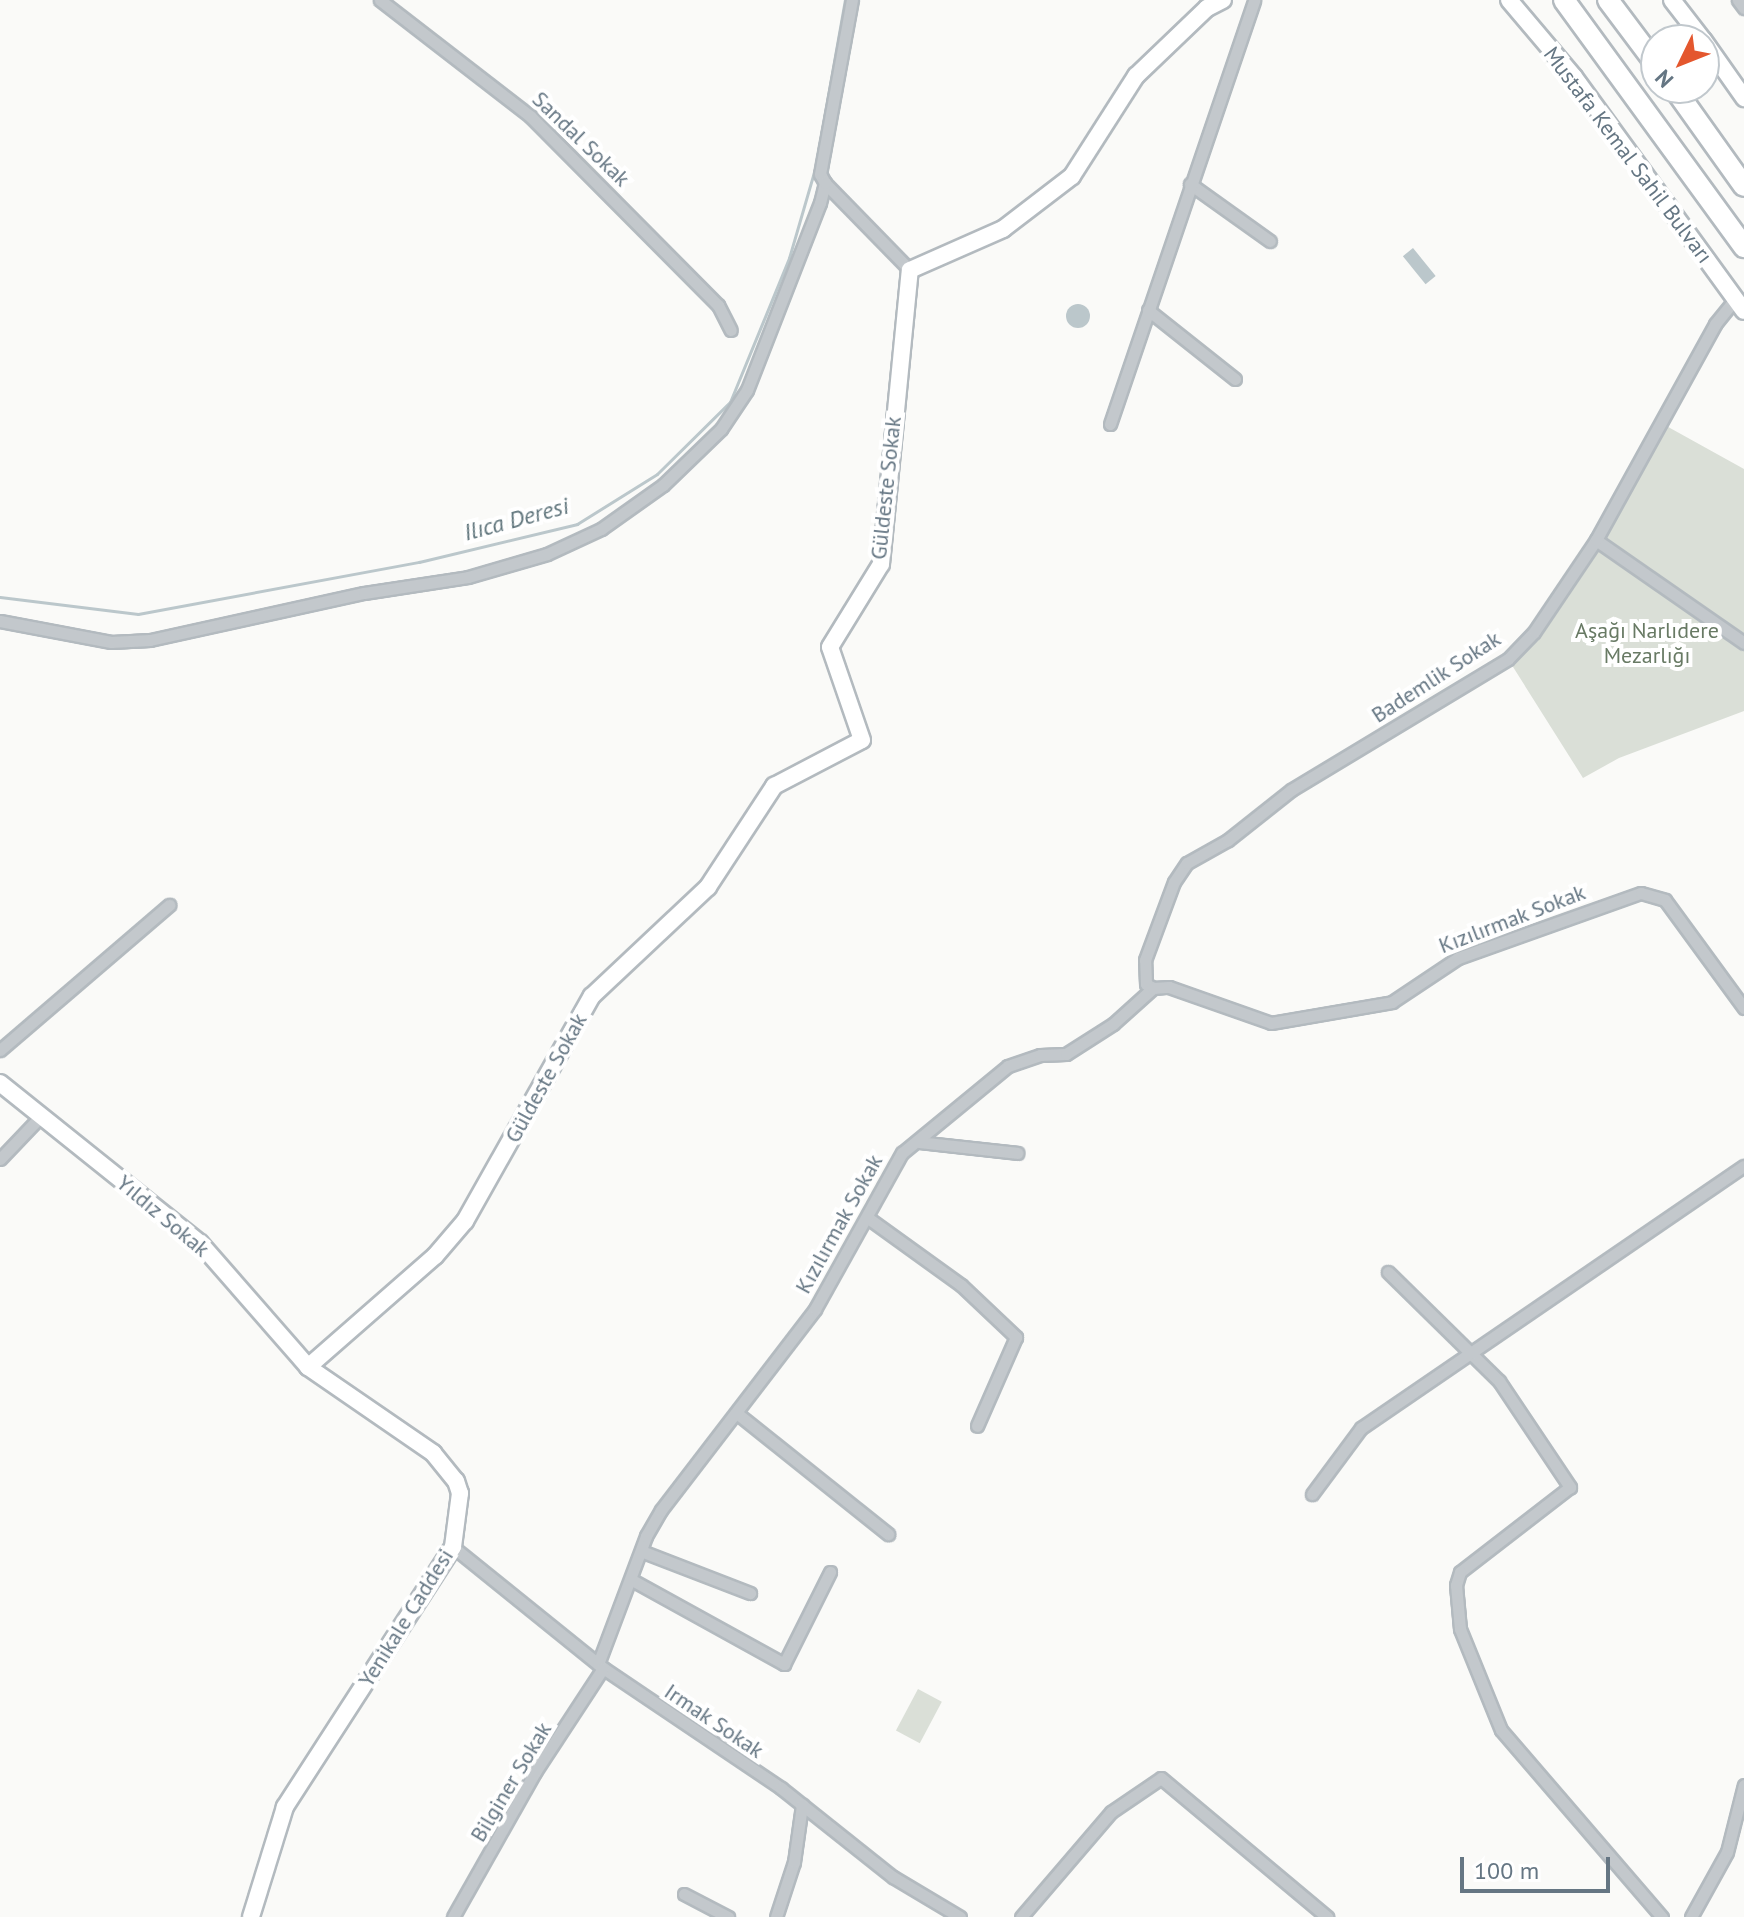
<!DOCTYPE html>
<html>
<head>
<meta charset="utf-8">
<style>
  body { margin:0 }
  #map { position:relative; width:1744px; height:1917px; overflow:hidden; background:#fafaf8; font-family:"PT Sans",sans-serif }
  div>[style] { position:absolute }
  .green>* { inset:0; background:#dadfd7; transform-origin:0 0 }
  .water>* { inset:0; background:#bbc7cb; transform-origin:0 0 }
  .round { border-radius:50% }
  .stream>* { height:3px; margin:-1.5px; padding:0 1.5px; transform-origin:1.5px; border-radius:1.5px; background:#bbc7cb }
  .roads { filter:drop-shadow(2px 0 #b3babf) drop-shadow(-2px 0 #b3babf) drop-shadow(0 2px #b3babf) drop-shadow(0 -2px #b3babf) }
  .street>* { height:11px; margin:-5.5px; padding:0 5.5px; transform-origin:5.5px; border-radius:5.5px; background:#c3c8cc }
  .secondary>* { height:16px; margin:-8px; padding:0 8px; transform-origin:8px; border-radius:8px; background:#fff }
  .highway>* { height:20px; margin:-10px; padding:0 10px; transform-origin:10px; border-radius:10px; background:#fff }
  span { translate:-50% -50%; white-space:nowrap; text-align:center; line-height:1.15; -webkit-text-stroke:8px #fff; paint-order:stroke }
  .street-label { font-size:22px; color:#657683 }
  .park-label { font-size:22px; color:#687a64 }
  .water-label { font-size:24px; color:#60757c; font-style:italic }
  .north { position:absolute; left:1640px; top:24px; width:80px; height:80px; box-sizing:border-box; background:#fff; border:2px solid #c1c8cd; border-radius:50%; rotate:227deg; font-size:22px; font-weight:700; line-height:32px; text-align:center; color:#657683 }
  .north::after { content:''; display:block; margin:auto; width:28px; height:36px; background:#e4572e; clip-path:polygon(50% 0,100% 100%,50% 72%,0 100%) }
  .scale { position:absolute; left:1460px; top:1857px; width:150px; height:36px; box-sizing:border-box; border:4px solid #657683; border-top:0; padding-left:10px; font-size:24px; line-height:28px; white-space:nowrap; color:#657683; -webkit-text-stroke:6px #fff; paint-order:stroke }
</style>
</head>
<body>
<div id="map">
  <div class="green">
    <div style="clip-path:polygon(1661px 423px,1744px 469px,1744px 711px,1619px 758px,1583px 778px,1508px 659px,1534px 632px)"></div>
    <div style="left:918px;top:1689px;width:27px;height:47px;rotate:28deg"></div>
  </div>
  <div class="water">
    <div style="left:1413px;top:248px;width:36px;height:13px;rotate:51deg"></div>
    <div class="round" style="left:1066px;top:304px;width:24px;height:24px"></div>
  </div>
  <div class="stream">
    <div style="left:817px;top:158px;width:160px;rotate:-80deg"></div>
    <div style="left:0;top:597px;width:139px;rotate:7deg"></div>
    <div style="left:138px;top:614px;width:286px;rotate:-10.5deg"></div>
    <div style="left:419px;top:562px;width:163px;rotate:-13.5deg"></div>
    <div style="left:577px;top:524px;width:94px;rotate:-32deg"></div>
    <div style="left:657px;top:474px;width:103px;rotate:-44.6deg"></div>
    <div style="left:730px;top:402px;width:156px;rotate:-67.7deg"></div>
    <div style="left:789px;top:258px;width:97px;rotate:-73.8deg"></div>
  </div>
  <div class="roads">
    <div class="street">
      <div style="left:380px;top:0;width:190px;rotate:37.7deg"></div>
      <div style="left:530px;top:116px;width:267px;rotate:45.2deg"></div>
      <div style="left:718px;top:305px;width:28px;rotate:63deg"></div>
      <div style="left:1738px;top:0;width:10px;rotate:53deg"></div>
      <div style="left:825px;top:183px;width:122px;rotate:45.7deg"></div>
      <div style="left:1190px;top:184px;width:98px;rotate:35.5deg"></div>
      <div style="left:1148px;top:310px;width:111px;rotate:38.4deg"></div>
      <div style="left:1110px;top:424px;width:448px;rotate:-71.2deg"></div>
      <div style="left:1596px;top:540px;width:180px;rotate:34.8deg"></div>
      <div style="left:0;top:621px;width:113px;rotate:10.7deg"></div>
      <div style="left:111px;top:642px;width:39px;rotate:-3deg"></div>
      <div style="left:150px;top:640px;width:219px;rotate:-12.4deg"></div>
      <div style="left:364px;top:593px;width:105px;rotate:-8.7deg"></div>
      <div style="left:468px;top:577px;width:82px;rotate:-16.2deg"></div>
      <div style="left:547px;top:554px;width:60px;rotate:-24.8deg"></div>
      <div style="left:601px;top:529px;width:76px;rotate:-35.4deg"></div>
      <div style="left:663px;top:485px;width:81px;rotate:-44deg"></div>
      <div style="left:721px;top:429px;width:47px;rotate:-56.3deg"></div>
      <div style="left:747px;top:390px;width:201px;rotate:-68.7deg"></div>
      <div style="left:820px;top:203px;width:21px;rotate:-76deg"></div>
      <div style="left:825px;top:183px;width:10px;rotate:-119deg"></div>
      <div style="left:820px;top:174px;width:177px;rotate:-79.6deg"></div>
      <div style="left:1153px;top:988px;width:8px;rotate:-150deg"></div>
      <div style="left:1146px;top:984px;width:24px;rotate:-92deg"></div>
      <div style="left:1145px;top:960px;width:83px;rotate:-69.6deg"></div>
      <div style="left:1174px;top:882px;width:23px;rotate:-56deg"></div>
      <div style="left:1187px;top:863px;width:47px;rotate:-29.3deg"></div>
      <div style="left:1228px;top:840px;width:80px;rotate:-38.4deg"></div>
      <div style="left:1291px;top:790px;width:253px;rotate:-31.1deg"></div>
      <div style="left:1508px;top:659px;width:37px;rotate:-46deg"></div>
      <div style="left:1534px;top:632px;width:111px;rotate:-56deg"></div>
      <div style="left:1596px;top:540px;width:247px;rotate:-61.1deg"></div>
      <div style="left:1715px;top:324px;width:32px;rotate:-51deg"></div>
      <div style="left:0;top:1050px;width:223px;rotate:-40.6deg"></div>
      <div style="left:918px;top:1142px;width:100px;rotate:6.3deg"></div>
      <div style="left:0;top:1159px;width:58px;rotate:-46.4deg"></div>
      <div style="left:868px;top:1218px;width:115px;rotate:35.8deg"></div>
      <div style="left:961px;top:1285px;width:76px;rotate:43.4deg"></div>
      <div style="left:1016px;top:1337px;width:97px;rotate:113.7deg"></div>
      <div style="left:1388px;top:1272px;width:156px;rotate:44.5deg"></div>
      <div style="left:1499px;top:1381px;width:128px;rotate:56.2deg"></div>
      <div style="left:1570px;top:1487px;width:139px;rotate:142.3deg"></div>
      <div style="left:1460px;top:1572px;width:14px;rotate:107deg"></div>
      <div style="left:1456px;top:1585px;width:44px;rotate:84.8deg"></div>
      <div style="left:1460px;top:1629px;width:109px;rotate:67.9deg"></div>
      <div style="left:1501px;top:1730px;width:247px;rotate:49.3deg"></div>
      <div style="left:739px;top:1415px;width:191px;rotate:38.6deg"></div>
      <div style="left:1312px;top:1494px;width:82px;rotate:-53.4deg"></div>
      <div style="left:1361px;top:1428px;width:464px;rotate:-34.4deg"></div>
      <div style="left:453px;top:1547px;width:193px;rotate:38.9deg"></div>
      <div style="left:603px;top:1668px;width:215px;rotate:34deg"></div>
      <div style="left:781px;top:1788px;width:143px;rotate:38.5deg"></div>
      <div style="left:893px;top:1877px;width:78px;rotate:30.8deg"></div>
      <div style="left:641px;top:1551px;width:117px;rotate:21.1deg"></div>
      <div style="left:632px;top:1580px;width:174px;rotate:28.9deg"></div>
      <div style="left:784px;top:1664px;width:103px;rotate:-63.4deg"></div>
      <div style="left:598px;top:1664px;width:137px;rotate:-69.4deg"></div>
      <div style="left:646px;top:1536px;width:30px;rotate:-60deg"></div>
      <div style="left:661px;top:1510px;width:253px;rotate:-52.5deg"></div>
      <div style="left:815px;top:1309px;width:179px;rotate:-60.9deg"></div>
      <div style="left:902px;top:1153px;width:137px;rotate:-39.4deg"></div>
      <div style="left:1008px;top:1066px;width:34px;rotate:-19deg"></div>
      <div style="left:1040px;top:1055px;width:26px;rotate:-2deg"></div>
      <div style="left:1066px;top:1054px;width:56px;rotate:-32.6deg"></div>
      <div style="left:1113px;top:1024px;width:54px;rotate:-42deg"></div>
      <div style="left:1153px;top:988px;width:16px;rotate:-4deg"></div>
      <div style="left:1169px;top:987px;width:108px;rotate:19.4deg"></div>
      <div style="left:1271px;top:1023px;width:123px;rotate:-9.8deg"></div>
      <div style="left:1392px;top:1002px;width:79px;rotate:-33.7deg"></div>
      <div style="left:1458px;top:958px;width:194px;rotate:-19.6deg"></div>
      <div style="left:1641px;top:893px;width:25px;rotate:16deg"></div>
      <div style="left:1665px;top:900px;width:134px;rotate:53.8deg"></div>
      <div style="left:684px;top:1894px;width:50px;rotate:27.6deg"></div>
      <div style="left:453px;top:1917px;width:167px;rotate:-60.5deg"></div>
      <div style="left:535px;top:1772px;width:124px;rotate:-56.8deg"></div>
      <div style="left:776px;top:1917px;width:58px;rotate:-71.9deg"></div>
      <div style="left:794px;top:1862px;width:58px;rotate:-82deg"></div>
      <div style="left:1021px;top:1917px;width:138px;rotate:-49.4deg"></div>
      <div style="left:1111px;top:1812px;width:60px;rotate:-34.2deg"></div>
      <div style="left:1161px;top:1778px;width:217px;rotate:39.9deg"></div>
      <div style="left:1691px;top:1917px;width:74px;rotate:-61deg"></div>
      <div style="left:1727px;top:1852px;width:69px;rotate:-75.8deg"></div>
    </div>
    <div class="secondary">
      <div style="left:1509px;top:0;width:101px;rotate:49.8deg"></div>
      <div style="left:1574px;top:77px;width:289px;rotate:54deg"></div>
      <div style="left:1672px;top:0;width:51px;rotate:52.2deg"></div>
      <div style="left:1704px;top:41px;width:70px;rotate:54.9deg"></div>
      <div style="left:0;top:1083px;width:256px;rotate:38.7deg"></div>
      <div style="left:200px;top:1243px;width:164px;rotate:48.9deg"></div>
      <div style="left:308px;top:1367px;width:152px;rotate:34.5deg"></div>
      <div style="left:433px;top:1453px;width:36px;rotate:51deg"></div>
      <div style="left:456px;top:1481px;width:13px;rotate:72deg"></div>
      <div style="left:460px;top:1493px;width:54px;rotate:97.4deg"></div>
      <div style="left:453px;top:1547px;width:310px;rotate:122.9deg"></div>
      <div style="left:285px;top:1807px;width:115px;rotate:107.2deg"></div>
      <div style="left:308px;top:1367px;width:169px;rotate:-41.2deg"></div>
      <div style="left:435px;top:1256px;width:46px;rotate:-49.4deg"></div>
      <div style="left:465px;top:1221px;width:258px;rotate:-60.6deg"></div>
      <div style="left:592px;top:996px;width:159px;rotate:-43.2deg"></div>
      <div style="left:708px;top:887px;width:121px;rotate:-56.8deg"></div>
      <div style="left:774px;top:786px;width:99px;rotate:-27.6deg"></div>
      <div style="left:862px;top:740px;width:98px;rotate:-109deg"></div>
      <div style="left:830px;top:647px;width:97px;rotate:-58.4deg"></div>
      <div style="left:881px;top:564px;width:295px;rotate:-84.4deg"></div>
      <div style="left:910px;top:270px;width:102px;rotate:-23.8deg"></div>
      <div style="left:1003px;top:229px;width:87px;rotate:-37.5deg"></div>
      <div style="left:1072px;top:176px;width:119px;rotate:-57.4deg"></div>
      <div style="left:1136px;top:76px;width:98px;rotate:-43.8deg"></div>
      <div style="left:1207px;top:8px;width:18px;rotate:-27deg"></div>
    </div>
    <div class="highway">
      <div style="left:1564px;top:0;width:306px;rotate:53.9deg"></div>
      <div style="left:1608px;top:0;width:80px;rotate:53.1deg"></div>
      <div style="left:1674px;top:88px;width:120px;rotate:54.5deg"></div>
    </div>
  </div>
  <div class="street-label">
    <span style="left:581px;top:139px;rotate:44deg">Sandal Sokak</span>
    <span style="left:1628px;top:155px;rotate:53deg">Mustafa Kemal Sahil Bulvarı</span>
    <span style="left:886px;top:488px;rotate:-84deg">Güldeste Sokak</span>
    <span style="left:1436px;top:677px;rotate:-33deg">Bademlik Sokak</span>
    <span style="left:1512px;top:919px;rotate:-21deg">Kızılırmak Sokak</span>
    <span style="left:546px;top:1078px;rotate:-61deg">Güldeste Sokak</span>
    <span style="left:163px;top:1216px;rotate:40deg">Yıldız Sokak</span>
    <span style="left:839px;top:1224px;rotate:-61deg">Kızılırmak Sokak</span>
    <span style="left:406px;top:1618px;rotate:-58deg">Yenikale Caddesi</span>
    <span style="left:714px;top:1721px;rotate:34deg">Irmak Sokak</span>
    <span style="left:511px;top:1782px;rotate:-59deg">Bilginer Sokak</span>
  </div>
  <div class="park-label">
    <span style="left:1647px;top:643px">Aşağı Narlıdere<br>Mezarlığı</span>
  </div>
  <div class="water-label">
    <span style="left:516px;top:519px;rotate:-15deg">Ilıca Deresi</span>
  </div>
  <div class="north">N</div>
  <div class="scale">100 m</div>
</div>
</body>
</html>
